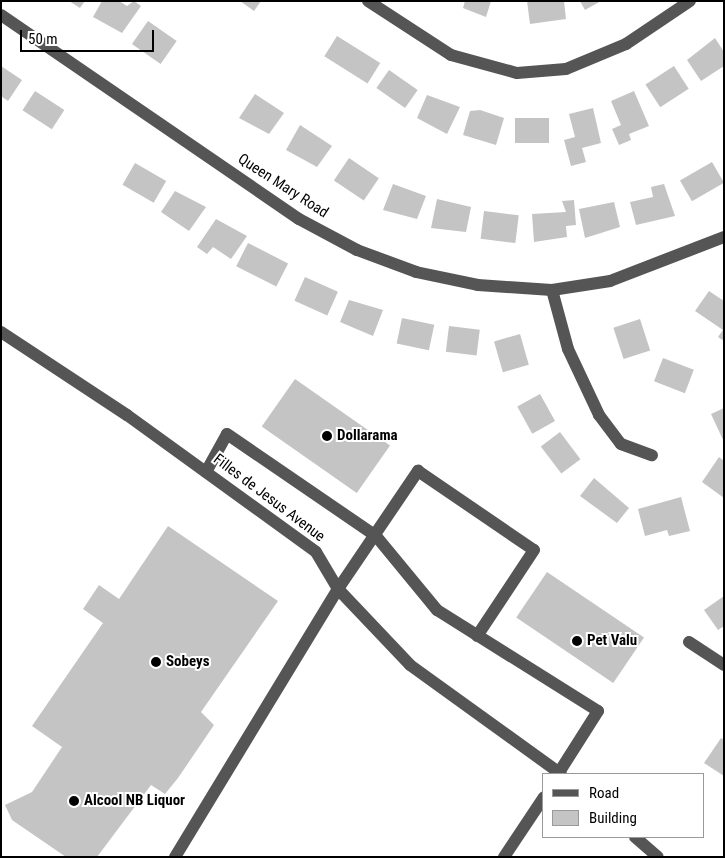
<!DOCTYPE html>
<html>
<head>
<meta charset="utf-8">
<style>
  body { margin:0 }
  #map { position:relative; width:725px; height:858px; overflow:hidden; background:#fff; font-family:"Roboto Condensed",sans-serif }
  div>[style] { position:absolute }
  .building>* { inset:0; background:#c4c4c4; transform-origin:0 0 }
  .minor>* { height:12px; margin:-6px; padding:0 6px; transform-origin:6px; border-radius:6px; background:#555 }
  .dots>* { width:14px; height:14px; translate:-50% -50%; box-sizing:border-box; border:2px solid #fff; border-radius:50% }
  span { translate:-50% -50%; white-space:nowrap; text-align:center; line-height:1.15; -webkit-text-stroke:4px #fff; paint-order:stroke }
  .street-label { font-size:15px; color:#000 }
  .poi-label { font-size:15px; color:#000; font-weight:700 }
  .left { translate:0 -50%; text-align:left }
  .frame { position:absolute; inset:0; border:2px solid #000; pointer-events:none }
  .legend { position:absolute; left:542px; top:773px; width:162px; height:65px; box-sizing:border-box; background:#fff; border:1px solid #999; margin:0; padding:6px 9px; list-style:none; font-size:15px; color:#000 }
  .legend li { display:flex; align-items:center; gap:10px; height:25px }
  .legend b { width:25px; border:1px solid #999 }
  .scale { position:absolute; left:20px; top:30px; width:134px; height:22px; box-sizing:border-box; border:2px solid #000; border-top:0; padding-left:6px; font-size:15px; line-height:18px; white-space:nowrap; color:#000; -webkit-text-stroke:4px #fff; paint-order:stroke }
</style>
</head>
<body>
<div id="map">
  <div class="building">
    <div style="clip-path:polygon(69px 1px,85px 1px,80px 8px)"></div>
    <div style="clip-path:polygon(102px 1px,119px 1px,127px 6px,134px 1px,141px 6px,122px 33px,93px 17px)"></div>
    <div style="clip-path:polygon(240px 1px,261px 1px,254px 11px)"></div>
    <div style="clip-path:polygon(465px 1px,491px 1px,486px 17px,463px 8px)"></div>
    <div style="clip-path:polygon(527px 1px,564px 1px,566px 19px,530px 24px)"></div>
    <div style="clip-path:polygon(580px 1px,601px 1px,585px 10px)"></div>
    <div style="left:148px;top:21px;width:35px;height:28px;rotate:35deg"></div>
    <div style="left:337px;top:36px;width:51px;height:24px;rotate:32deg"></div>
    <div style="clip-path:polygon(715px 38px,724px 52px,724px 66px,701px 81px,687px 60px)"></div>
    <div style="clip-path:polygon(1px 66px,22px 80px,8px 101px,1px 96px)"></div>
    <div style="left:674px;top:66px;width:27px;height:34px;rotate:57deg"></div>
    <div style="left:389px;top:70px;width:35px;height:22px;rotate:35deg"></div>
    <div style="left:35px;top:91px;width:35px;height:23px;rotate:33deg"></div>
    <div style="clip-path:polygon(634px 91px,649px 126px,629px 134px,631px 140px,619px 145px,612px 129px,621px 125px,611px 101px)"></div>
    <div style="clip-path:polygon(255px 94px,284px 113px,269px 134px,239px 118px)"></div>
    <div style="clip-path:polygon(427px 95px,460px 107px,447px 134px,417px 118px)"></div>
    <div style="clip-path:polygon(593px 108px,601px 143px,582px 148px,586px 162px,571px 166px,564px 140px,575px 137px,569px 114px)"></div>
    <div style="clip-path:polygon(480px 110px,504px 118px,496px 145px,463px 135px,470px 111px)"></div>
    <div style="left:515px;top:118px;width:34px;height:25px"></div>
    <div style="clip-path:polygon(300px 125px,332px 146px,317px 167px,286px 150px)"></div>
    <div style="left:349px;top:158px;width:36px;height:27px;rotate:34deg"></div>
    <div style="left:712px;top:162px;width:24px;height:37px;rotate:60deg"></div>
    <div style="left:135px;top:163px;width:36px;height:25px;rotate:30deg"></div>
    <div style="clip-path:polygon(393px 184px,426px 196px,417px 219px,383px 210px)"></div>
    <div style="clip-path:polygon(664px 184px,675px 216px,636px 225px,630px 202px,653px 197px,651px 187px)"></div>
    <div style="clip-path:polygon(175px 191px,206px 207px,189px 231px,161px 212px)"></div>
    <div style="clip-path:polygon(437px 199px,471px 207px,466px 232px,431px 228px)"></div>
    <div style="clip-path:polygon(574px 200px,576px 225px,566px 226px,567px 237px,534px 242px,532px 214px,566px 212px,562px 201px)"></div>
    <div style="clip-path:polygon(614px 202px,620px 227px,585px 238px,579px 209px)"></div>
    <div style="left:484px;top:211px;width:35px;height:28px;rotate:7deg"></div>
    <div style="clip-path:polygon(216px 219px,247px 236px,231px 259px,213px 247px,207px 254px,197px 247px)"></div>
    <div style="left:248px;top:243px;width:45px;height:26px;rotate:27deg"></div>
    <div style="left:305px;top:277px;width:36px;height:26px;rotate:24deg"></div>
    <div style="clip-path:polygon(709px 291px,724px 301px,724px 341px,718px 337px,723px 330px,695px 311px)"></div>
    <div style="clip-path:polygon(349px 300px,383px 310px,373px 336px,340px 322px)"></div>
    <div style="left:402px;top:318px;width:33px;height:26px;rotate:12deg"></div>
    <div style="left:640px;top:319px;width:33px;height:28px;rotate:72deg"></div>
    <div style="left:449px;top:326px;width:31px;height:26px;rotate:7deg"></div>
    <div style="left:520px;top:334px;width:32px;height:27px;rotate:74deg"></div>
    <div style="left:663px;top:358px;width:33px;height:25px;rotate:21deg"></div>
    <div style="left:295px;top:379px;width:116px;height:58px;rotate:35deg"></div>
    <div style="left:540px;top:394px;width:31px;height:26px;rotate:61deg"></div>
    <div style="clip-path:polygon(724px 408px,724px 442px,711px 414px)"></div>
    <div style="left:560px;top:432px;width:34px;height:24px;rotate:53deg"></div>
    <div style="clip-path:polygon(719px 457px,724px 461px,724px 498px,702px 482px)"></div>
    <div style="clip-path:polygon(594px 478px,629px 508px,617px 523px,580px 496px)"></div>
    <div style="clip-path:polygon(681px 497px,690px 531px,669px 536px,667px 530px,645px 536px,638px 509px)"></div>
    <div style="clip-path:polygon(168px 526px,278px 601px,201px 712px,214px 725px,178px 778px,165px 794px,151px 785px,97px 857px,66px 857px,12px 820px,5px 805px,32px 792px,62px 747px,32px 726px,103px 623px,83px 609px,99px 585px,119px 599px)"></div>
    <div style="left:547px;top:572px;width:117px;height:55px;rotate:34deg"></div>
    <div style="clip-path:polygon(724px 596px,724px 626px,718px 630px,704px 610px)"></div>
    <div style="clip-path:polygon(721px 738px,724px 740px,724px 776px,704px 763px)"></div>
  </div>
  <div class="minor">
    <div style="left:368px;top:1px;width:99px;rotate:33deg"></div>
    <div style="left:451px;top:55px;width:68px;rotate:15.3deg"></div>
    <div style="left:517px;top:73px;width:49px;rotate:-4.7deg"></div>
    <div style="left:566px;top:69px;width:65px;rotate:-22.6deg"></div>
    <div style="left:626px;top:44px;width:77px;rotate:-33.9deg"></div>
    <div style="left:1px;top:15px;width:361px;rotate:34.4deg"></div>
    <div style="left:299px;top:219px;width:66px;rotate:28.1deg"></div>
    <div style="left:357px;top:250px;width:63px;rotate:20.4deg"></div>
    <div style="left:416px;top:272px;width:63px;rotate:11.8deg"></div>
    <div style="left:478px;top:285px;width:74px;rotate:3.9deg"></div>
    <div style="left:552px;top:290px;width:59px;rotate:-8.8deg"></div>
    <div style="left:610px;top:281px;width:122px;rotate:-21.1deg"></div>
    <div style="left:552px;top:290px;width:61px;rotate:74.8deg"></div>
    <div style="left:568px;top:349px;width:73px;rotate:64.8deg"></div>
    <div style="left:599px;top:415px;width:36px;rotate:53deg"></div>
    <div style="left:621px;top:444px;width:33px;rotate:20deg"></div>
    <div style="left:1px;top:332px;width:151px;rotate:33.4deg"></div>
    <div style="left:127px;top:415px;width:233px;rotate:35.9deg"></div>
    <div style="left:316px;top:552px;width:43px;rotate:59.3deg"></div>
    <div style="left:338px;top:589px;width:105px;rotate:46.5deg"></div>
    <div style="left:410px;top:665px;width:186px;rotate:35.8deg"></div>
    <div style="left:206px;top:472px;width:43px;rotate:-61.1deg"></div>
    <div style="left:227px;top:434px;width:181px;rotate:34.4deg"></div>
    <div style="left:376px;top:536px;width:96px;rotate:50.5deg"></div>
    <div style="left:437px;top:610px;width:190px;rotate:32.1deg"></div>
    <div style="left:598px;top:711px;width:75px;rotate:122.4deg"></div>
    <div style="left:689px;top:642px;width:42px;rotate:33.3deg"></div>
    <div style="left:635px;top:837px;width:30px;rotate:41deg"></div>
    <div style="left:175px;top:857px;width:314px;rotate:-58.7deg"></div>
    <div style="left:338px;top:589px;width:143px;rotate:-55.9deg"></div>
    <div style="left:418px;top:471px;width:140px;rotate:34.3deg"></div>
    <div style="left:534px;top:550px;width:103px;rotate:123.5deg"></div>
    <div style="left:504px;top:857px;width:72px;rotate:-56.3deg"></div>
  </div>
  <div class="dots">
    <div style="left:327px;top:436px;background:#000"></div>
    <div style="left:577px;top:641px;background:#000"></div>
    <div style="left:156px;top:662px;background:#000"></div>
    <div style="left:74px;top:801px;background:#000"></div>
  </div>
  <div class="street-label">
    <span style="left:283px;top:186px;rotate:33deg">Queen Mary Road</span>
    <span style="left:269px;top:498px;rotate:37deg">Filles de Jesus Avenue</span>
  </div>
  <div class="poi-label">
    <span class="left" style="left:337px;top:436px">Dollarama</span>
    <span class="left" style="left:587px;top:641px">Pet Valu</span>
    <span class="left" style="left:166px;top:662px">Sobeys</span>
    <span class="left" style="left:84px;top:801px">Alcool NB Liquor</span>
  </div>
  <div class="frame"></div>
  <ul class="legend">
  <li><b style="height:6px;background:#555"></b>Road</li>
  <li><b style="height:14px;background:#c4c4c4"></b>Building</li>
  </ul>
  <div class="scale">50 m</div>
</div>
</body>
</html>
